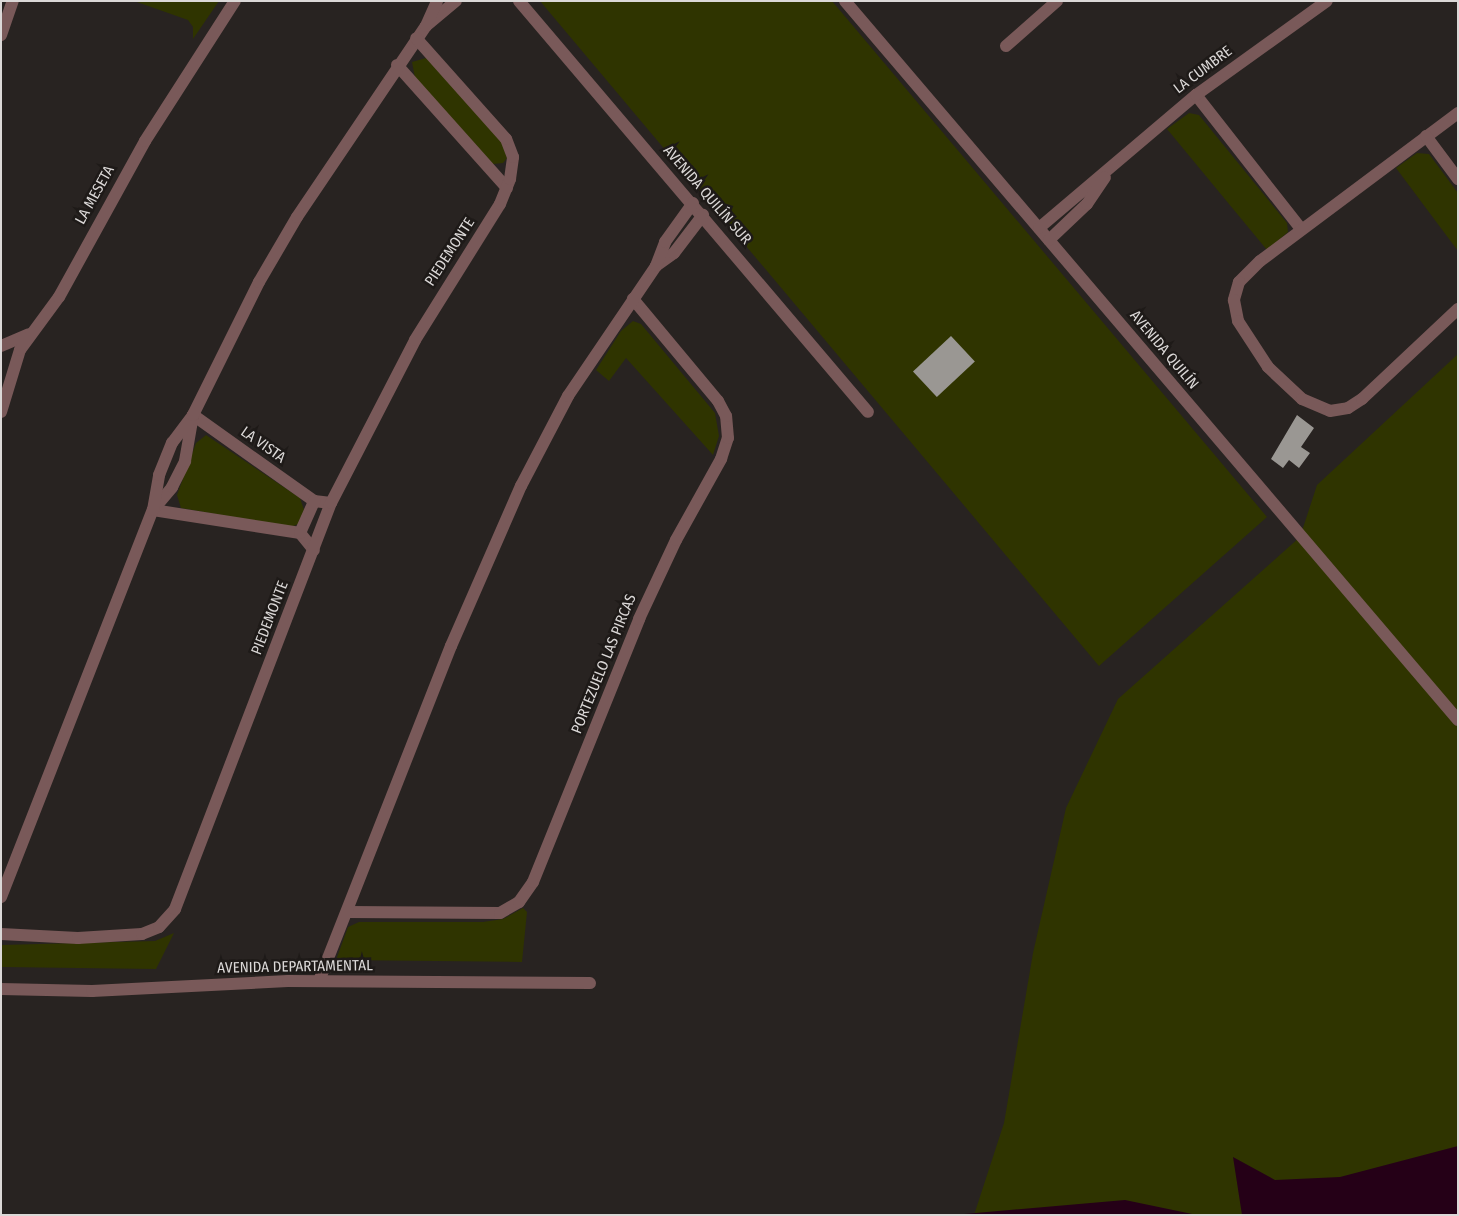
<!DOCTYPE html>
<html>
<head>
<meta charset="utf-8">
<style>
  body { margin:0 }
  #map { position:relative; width:1459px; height:1216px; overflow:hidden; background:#282321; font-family:"Fira Sans Condensed",sans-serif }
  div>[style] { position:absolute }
  .green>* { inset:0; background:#2f3400 }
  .water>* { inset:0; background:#250017 }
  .building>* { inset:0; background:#9a9793; transform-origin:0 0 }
  .minor>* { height:12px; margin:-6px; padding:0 6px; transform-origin:6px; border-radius:6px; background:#795959 }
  span { translate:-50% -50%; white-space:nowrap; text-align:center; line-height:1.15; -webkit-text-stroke:5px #1e1a18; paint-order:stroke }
  .street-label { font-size:15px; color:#dbd8d7 }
  .frame { position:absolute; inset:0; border:2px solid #dbd8d7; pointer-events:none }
</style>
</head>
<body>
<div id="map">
  <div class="green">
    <div style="clip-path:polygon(134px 1px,219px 1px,193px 39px,193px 27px,188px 20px)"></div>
    <div style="clip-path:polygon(540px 1px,832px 1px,1267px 517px,1099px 666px)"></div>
    <div style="clip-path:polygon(426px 58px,500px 137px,507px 158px,503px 163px,493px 164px,415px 78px,412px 62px)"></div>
    <div style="clip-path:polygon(1189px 113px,1199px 115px,1287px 223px,1288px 232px,1267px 250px,1167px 129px)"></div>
    <div style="clip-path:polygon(1417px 153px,1429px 154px,1458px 193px,1458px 251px,1396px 168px)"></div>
    <div style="clip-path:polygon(633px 321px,641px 324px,715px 413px,719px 436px,713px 455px,626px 358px,609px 381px,596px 370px,621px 331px)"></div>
    <div style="clip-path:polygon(1458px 354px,1458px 1215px,974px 1215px,1004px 1123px,1033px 953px,1066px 808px,1118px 699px,1300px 537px,1317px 485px)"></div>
    <div style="clip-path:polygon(206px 435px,300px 498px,304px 510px,298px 524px,291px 527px,181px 508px,177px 495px,196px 443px)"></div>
    <div style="clip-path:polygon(523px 908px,527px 912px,522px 962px,336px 960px,348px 927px,359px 922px,483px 922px,503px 919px)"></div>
    <div style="clip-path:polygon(174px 933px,156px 969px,1px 967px,1px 945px,155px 941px)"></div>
  </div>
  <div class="water">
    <div style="clip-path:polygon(1458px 1146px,1458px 1215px,1242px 1215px,1233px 1157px,1275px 1180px,1340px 1177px)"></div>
    <div style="clip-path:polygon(1125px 1200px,1197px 1215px,953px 1215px)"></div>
  </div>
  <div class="building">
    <div style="left:951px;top:336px;width:35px;height:52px;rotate:47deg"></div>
    <div style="clip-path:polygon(1297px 415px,1314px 428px,1301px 447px,1310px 453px,1299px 468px,1289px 460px,1283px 468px,1271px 459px)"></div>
  </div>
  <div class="minor">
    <div style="left:519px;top:1px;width:539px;rotate:49.66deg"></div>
    <div style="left:845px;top:1px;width:945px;rotate:49.55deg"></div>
    <div style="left:426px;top:26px;width:39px;rotate:-40deg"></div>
    <div style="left:1px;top:35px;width:36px;rotate:-71deg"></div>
    <div style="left:1006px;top:46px;width:68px;rotate:-41.4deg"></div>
    <div style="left:397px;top:65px;width:165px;rotate:48.2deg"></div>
    <div style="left:1196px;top:95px;width:170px;rotate:51.9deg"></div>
    <div style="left:1458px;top:113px;width:247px;rotate:143.2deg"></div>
    <div style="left:1260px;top:261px;width:30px;rotate:135deg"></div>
    <div style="left:1239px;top:282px;width:19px;rotate:106deg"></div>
    <div style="left:1234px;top:300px;width:21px;rotate:79deg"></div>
    <div style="left:1238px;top:321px;width:55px;rotate:56.9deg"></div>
    <div style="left:1268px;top:367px;width:47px;rotate:43.3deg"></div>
    <div style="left:1302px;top:399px;width:30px;rotate:23deg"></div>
    <div style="left:1330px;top:411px;width:18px;rotate:-9deg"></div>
    <div style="left:1348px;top:408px;width:17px;rotate:-33deg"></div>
    <div style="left:1362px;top:399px;width:132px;rotate:-43.2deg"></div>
    <div style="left:1426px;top:136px;width:54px;rotate:53.3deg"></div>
    <div style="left:1039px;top:228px;width:206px;rotate:-40.3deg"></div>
    <div style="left:1196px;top:95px;width:161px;rotate:-35.7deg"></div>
    <div style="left:1049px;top:240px;width:52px;rotate:-43.5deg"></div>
    <div style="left:1087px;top:204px;width:32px;rotate:-56deg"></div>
    <div style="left:656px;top:266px;width:22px;rotate:-36deg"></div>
    <div style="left:674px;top:253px;width:48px;rotate:-52.7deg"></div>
    <div style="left:1px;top:346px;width:30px;rotate:-23deg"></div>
    <div style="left:1px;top:412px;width:65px;rotate:-73deg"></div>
    <div style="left:20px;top:350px;width:66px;rotate:-53.7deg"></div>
    <div style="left:59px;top:297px;width:178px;rotate:-61.1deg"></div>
    <div style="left:145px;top:141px;width:166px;rotate:-57.3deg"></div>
    <div style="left:193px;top:415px;width:148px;rotate:35.4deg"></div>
    <div style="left:314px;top:501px;width:17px;rotate:7deg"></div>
    <div style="left:153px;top:510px;width:149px;rotate:8.9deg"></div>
    <div style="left:300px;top:533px;width:22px;rotate:51deg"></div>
    <div style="left:153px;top:510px;width:30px;rotate:-50deg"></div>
    <div style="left:172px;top:487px;width:29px;rotate:-63deg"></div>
    <div style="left:185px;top:461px;width:47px;rotate:-80.1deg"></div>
    <div style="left:300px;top:533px;width:35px;rotate:-66deg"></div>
    <div style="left:1px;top:897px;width:416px;rotate:-68.6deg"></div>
    <div style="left:153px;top:510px;width:36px;rotate:-80deg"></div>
    <div style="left:159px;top:475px;width:35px;rotate:-68deg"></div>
    <div style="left:172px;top:443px;width:35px;rotate:-53deg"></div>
    <div style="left:193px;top:415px;width:148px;rotate:-63.6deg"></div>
    <div style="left:259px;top:282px;width:75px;rotate:-59.7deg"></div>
    <div style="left:297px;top:217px;width:230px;rotate:-56deg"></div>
    <div style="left:426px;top:26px;width:27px;rotate:-66deg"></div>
    <div style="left:347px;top:912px;width:153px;rotate:0.4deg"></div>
    <div style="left:500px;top:913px;width:22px;rotate:-30deg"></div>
    <div style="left:519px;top:902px;width:24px;rotate:-55deg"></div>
    <div style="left:533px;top:882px;width:284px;rotate:-68deg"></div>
    <div style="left:639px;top:619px;width:87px;rotate:-64.9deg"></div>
    <div style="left:676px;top:540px;width:93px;rotate:-60.9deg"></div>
    <div style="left:721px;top:459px;width:22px;rotate:-72deg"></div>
    <div style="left:728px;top:438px;width:22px;rotate:-95deg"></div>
    <div style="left:726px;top:416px;width:17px;rotate:-118deg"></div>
    <div style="left:718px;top:401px;width:133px;rotate:-129.8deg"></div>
    <div style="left:1px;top:934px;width:77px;rotate:3deg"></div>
    <div style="left:78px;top:938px;width:64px;rotate:-3.6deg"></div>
    <div style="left:142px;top:934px;width:18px;rotate:-22deg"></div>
    <div style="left:159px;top:927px;width:24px;rotate:-48deg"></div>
    <div style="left:175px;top:909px;width:435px;rotate:-69deg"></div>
    <div style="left:331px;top:503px;width:183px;rotate:-62.7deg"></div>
    <div style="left:415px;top:340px;width:160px;rotate:-58deg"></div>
    <div style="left:500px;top:204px;width:27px;rotate:-68deg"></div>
    <div style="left:510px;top:179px;width:22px;rotate:-82deg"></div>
    <div style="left:513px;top:157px;width:19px;rotate:-111deg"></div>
    <div style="left:506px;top:139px;width:135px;rotate:-131.7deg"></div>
    <div style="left:319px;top:981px;width:360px;rotate:-68.5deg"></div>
    <div style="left:451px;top:646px;width:175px;rotate:-66.4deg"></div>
    <div style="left:521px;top:486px;width:102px;rotate:-62.4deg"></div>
    <div style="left:568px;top:396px;width:157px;rotate:-55.9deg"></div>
    <div style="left:656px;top:266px;width:26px;rotate:-69deg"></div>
    <div style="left:665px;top:242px;width:48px;rotate:-54.3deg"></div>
    <div style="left:1px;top:989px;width:91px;rotate:1.3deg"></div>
    <div style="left:92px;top:991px;width:196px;rotate:-2.9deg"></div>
    <div style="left:288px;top:981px;width:302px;rotate:0.4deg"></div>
  </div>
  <div class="street-label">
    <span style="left:1203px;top:70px;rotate:-37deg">LA CUMBRE</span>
    <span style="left:95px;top:195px;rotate:-61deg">LA MESETA</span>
    <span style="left:707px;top:195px;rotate:49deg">AVENIDA QUILÍN SUR</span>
    <span style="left:450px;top:252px;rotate:-57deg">PIEDEMONTE</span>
    <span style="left:1164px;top:350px;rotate:50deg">AVENIDA QUILÍN</span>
    <span style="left:263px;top:445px;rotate:35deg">LA VISTA</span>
    <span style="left:270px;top:618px;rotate:-69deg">PIEDEMONTE</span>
    <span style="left:604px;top:664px;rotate:-68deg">PORTEZUELO LAS PIRCAS</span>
    <span style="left:295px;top:967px;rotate:-1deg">AVENIDA DEPARTAMENTAL</span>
  </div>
  <div class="frame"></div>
</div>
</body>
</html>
